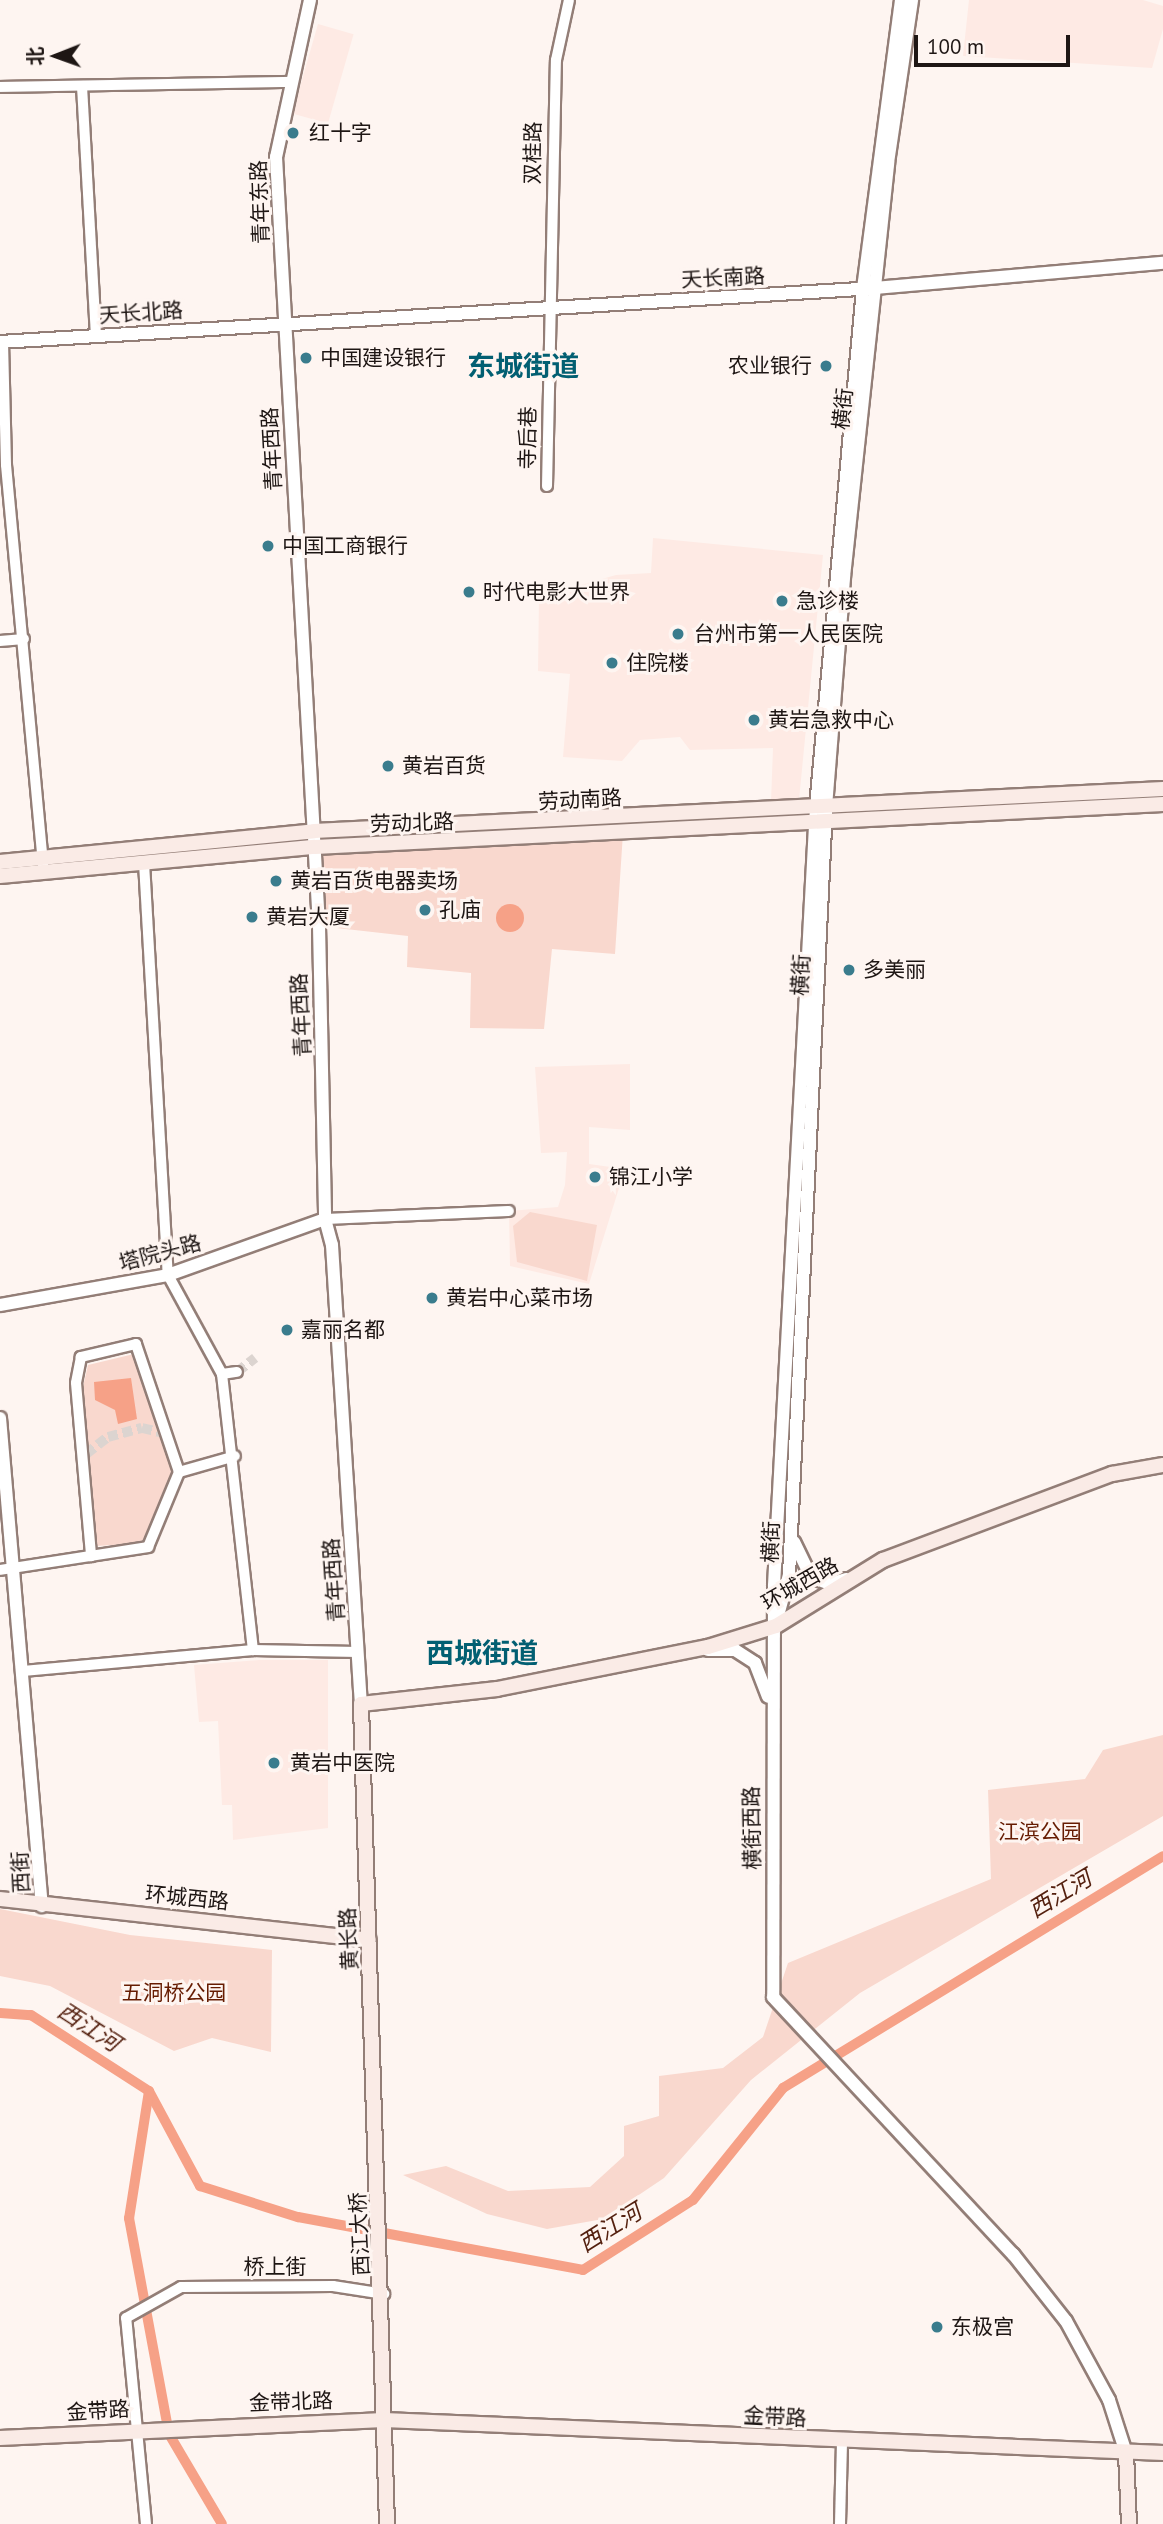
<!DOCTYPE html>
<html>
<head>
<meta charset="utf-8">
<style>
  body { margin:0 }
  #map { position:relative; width:1163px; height:2524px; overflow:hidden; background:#fef5f1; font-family:"PT Sans","Noto Sans SC",sans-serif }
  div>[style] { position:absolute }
  .built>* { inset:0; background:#feeae4; transform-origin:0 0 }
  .green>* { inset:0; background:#f9d8ce }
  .water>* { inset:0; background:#f6a187 }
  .round { border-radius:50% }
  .canal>* { height:10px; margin:-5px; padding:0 5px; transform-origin:5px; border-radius:5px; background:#f6a187 }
  .minor-tunnel>* { height:10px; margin-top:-5px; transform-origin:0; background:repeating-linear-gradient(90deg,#dcd4d0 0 10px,transparent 0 15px) }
  .roads { filter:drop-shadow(2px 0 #937e77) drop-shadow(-2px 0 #937e77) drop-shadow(0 2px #937e77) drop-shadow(0 -2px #937e77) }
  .minor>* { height:10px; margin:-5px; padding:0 5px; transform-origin:5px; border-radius:5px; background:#fff }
  .tertiary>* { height:12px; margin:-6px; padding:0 6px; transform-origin:6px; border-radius:6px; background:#fff }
  .secondary>* { height:14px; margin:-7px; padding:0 7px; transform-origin:7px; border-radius:7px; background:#faebe6 }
  .dots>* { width:19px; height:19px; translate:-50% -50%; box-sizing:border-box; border:4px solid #fef5f1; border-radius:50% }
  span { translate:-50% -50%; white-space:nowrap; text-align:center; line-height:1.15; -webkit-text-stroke:6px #fef5f1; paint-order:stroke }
  .poi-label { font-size:21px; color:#1e1614 }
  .left { translate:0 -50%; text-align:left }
  .right { translate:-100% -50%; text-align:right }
  .street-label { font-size:21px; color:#1e1614 }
  .park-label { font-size:21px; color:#661c02 }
  .water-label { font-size:23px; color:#54200f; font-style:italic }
  .district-label { font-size:28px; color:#025f72; font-weight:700 }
  .north { position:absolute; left:21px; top:21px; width:70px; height:70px; -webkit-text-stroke:5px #fef5f1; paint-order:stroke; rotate:269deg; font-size:19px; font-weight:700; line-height:28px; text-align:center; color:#1e1614 }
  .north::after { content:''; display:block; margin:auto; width:24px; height:32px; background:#1e1614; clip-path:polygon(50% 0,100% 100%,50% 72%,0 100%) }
  .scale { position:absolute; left:914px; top:35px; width:156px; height:32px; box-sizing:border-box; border:4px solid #1e1614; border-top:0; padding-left:9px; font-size:21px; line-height:24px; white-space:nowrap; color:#1e1614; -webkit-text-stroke:5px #fef5f1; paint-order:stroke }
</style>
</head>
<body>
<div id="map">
  <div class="built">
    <div style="clip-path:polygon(969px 0,1143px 0,1163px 6px,1163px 29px,1152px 68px,963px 56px)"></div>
    <div style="left:318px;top:24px;width:37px;height:93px;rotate:16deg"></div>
    <div style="clip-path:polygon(653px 538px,823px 555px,799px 800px,771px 802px,773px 748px,690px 750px,680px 737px,640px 740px,622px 761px,563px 757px,570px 674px,538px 671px,539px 597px,616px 575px,651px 573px)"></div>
    <div style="clip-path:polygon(630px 1064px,630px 1130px,589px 1127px,589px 1164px,625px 1169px,589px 1284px,510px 1266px,509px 1211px,558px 1207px,565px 1185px,567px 1152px,541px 1153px,535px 1067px)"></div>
    <div style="clip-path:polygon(259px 1660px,328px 1660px,328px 1828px,233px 1840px,232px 1805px,222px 1805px,218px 1721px,199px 1722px,194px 1665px)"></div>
  </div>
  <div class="green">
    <div style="clip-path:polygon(623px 833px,615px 954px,552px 949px,544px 1029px,470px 1028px,471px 973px,407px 967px,408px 936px,319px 926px,315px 847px)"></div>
    <div style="clip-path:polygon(530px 1212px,597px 1225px,587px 1281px,517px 1262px,513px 1226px)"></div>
    <div style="clip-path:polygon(134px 1354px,172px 1471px,145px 1543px,96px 1546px,83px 1387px,88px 1365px)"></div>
    <div style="clip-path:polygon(1163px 1735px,1163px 1816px,860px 1993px,751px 2080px,664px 2178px,603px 2219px,547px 2229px,487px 2214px,403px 2175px,446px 2166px,508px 2191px,590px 2187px,624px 2156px,624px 2126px,659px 2116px,659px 2076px,723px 2068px,763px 2037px,788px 1963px,991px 1879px,988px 1790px,1085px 1779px,1103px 1750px)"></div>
    <div style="clip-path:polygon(0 1909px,130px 1935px,272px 1950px,271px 2052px,212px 2038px,174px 2051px,50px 1986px,0 1976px)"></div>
  </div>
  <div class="water">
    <div class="round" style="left:496px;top:904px;width:28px;height:28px"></div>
    <div style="clip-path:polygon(131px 1378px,137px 1419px,118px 1424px,115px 1410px,95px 1400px,94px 1382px)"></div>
  </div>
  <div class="canal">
    <div style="left:0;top:2013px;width:31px;rotate:4deg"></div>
    <div style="left:31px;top:2015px;width:140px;rotate:32.8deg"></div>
    <div style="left:149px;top:2091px;width:108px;rotate:61.8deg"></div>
    <div style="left:200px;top:2186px;width:103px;rotate:17.6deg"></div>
    <div style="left:298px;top:2217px;width:290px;rotate:10.5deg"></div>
    <div style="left:583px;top:2270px;width:130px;rotate:-32.5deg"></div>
    <div style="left:693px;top:2200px;width:144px;rotate:-51.2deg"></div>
    <div style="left:783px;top:2088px;width:445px;rotate:-31.4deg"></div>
    <div style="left:149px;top:2091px;width:129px;rotate:98.9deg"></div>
    <div style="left:129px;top:2218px;width:220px;rotate:79.5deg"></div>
    <div style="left:169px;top:2434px;width:104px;rotate:59.5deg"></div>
  </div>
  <div class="minor-tunnel">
    <div style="left:237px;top:1372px;width:23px;rotate:-38deg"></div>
    <div style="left:86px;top:1454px;width:28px;rotate:-38deg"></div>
    <div style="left:108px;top:1437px;width:35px;rotate:-15deg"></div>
    <div style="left:142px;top:1428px;width:22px;rotate:13deg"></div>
  </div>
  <div class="roads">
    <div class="minor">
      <div style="left:82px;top:86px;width:250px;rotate:86.8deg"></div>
      <div style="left:0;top:87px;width:292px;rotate:-1deg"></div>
      <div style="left:3px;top:342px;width:123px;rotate:88.6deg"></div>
      <div style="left:6px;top:465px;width:408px;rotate:84.7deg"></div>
      <div style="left:547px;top:486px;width:426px;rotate:-88.8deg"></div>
      <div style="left:556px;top:60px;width:61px;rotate:-77.8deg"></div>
      <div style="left:0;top:641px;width:24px;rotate:-5deg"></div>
      <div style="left:144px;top:863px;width:413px;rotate:86.7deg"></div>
      <div style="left:168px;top:1275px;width:113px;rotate:61.4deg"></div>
      <div style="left:222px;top:1374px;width:278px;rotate:83.6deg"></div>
      <div style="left:325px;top:1219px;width:184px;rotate:-2.5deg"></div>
      <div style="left:222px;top:1374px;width:15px;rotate:-8deg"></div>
      <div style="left:179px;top:1472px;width:58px;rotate:-15.9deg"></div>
      <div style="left:0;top:1570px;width:150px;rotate:-8.8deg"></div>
      <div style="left:148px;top:1547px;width:81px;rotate:-67.5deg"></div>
      <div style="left:179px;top:1472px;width:135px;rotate:-108.6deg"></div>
      <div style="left:136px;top:1344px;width:57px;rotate:166.7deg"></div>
      <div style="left:81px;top:1357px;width:26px;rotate:101deg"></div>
      <div style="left:76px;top:1383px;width:174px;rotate:85deg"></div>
      <div style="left:23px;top:1671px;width:231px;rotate:-5.2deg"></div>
      <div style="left:253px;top:1650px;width:105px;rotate:1.1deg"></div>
      <div style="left:146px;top:2524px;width:207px;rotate:-95.5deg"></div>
      <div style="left:126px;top:2318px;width:63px;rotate:-29.4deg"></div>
      <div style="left:181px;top:2287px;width:152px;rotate:-0.4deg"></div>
      <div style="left:333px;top:2286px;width:52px;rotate:8.9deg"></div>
      <div style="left:840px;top:2524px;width:83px;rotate:-88.6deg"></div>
    </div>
    <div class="tertiary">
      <div style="left:310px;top:0;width:161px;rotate:102.2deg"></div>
      <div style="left:276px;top:157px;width:770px;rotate:86.8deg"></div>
      <div style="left:319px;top:926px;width:293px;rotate:88.8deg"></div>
      <div style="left:325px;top:1219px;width:27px;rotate:75deg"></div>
      <div style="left:332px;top:1245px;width:460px;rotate:86.4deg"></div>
      <div style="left:901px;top:0;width:291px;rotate:97.5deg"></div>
      <div style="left:863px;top:289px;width:520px;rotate:95.18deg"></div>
      <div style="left:816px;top:807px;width:780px;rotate:93.09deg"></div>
      <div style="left:774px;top:1586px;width:411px;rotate:90.1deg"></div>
      <div style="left:773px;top:1997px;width:352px;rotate:47deg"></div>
      <div style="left:1013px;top:2254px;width:85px;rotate:51.7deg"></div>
      <div style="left:1066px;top:2321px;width:90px;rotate:61.4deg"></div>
      <div style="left:1109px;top:2400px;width:56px;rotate:72.2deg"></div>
      <div style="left:0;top:342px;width:877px;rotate:-3.53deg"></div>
      <div style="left:875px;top:288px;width:289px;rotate:-5deg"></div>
      <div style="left:0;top:1305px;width:171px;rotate:-10.1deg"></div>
      <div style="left:168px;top:1275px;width:167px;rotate:-19.6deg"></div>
      <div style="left:0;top:1418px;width:490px;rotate:85.1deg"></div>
      <div style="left:794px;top:1542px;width:39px;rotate:64deg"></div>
      <div style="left:811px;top:1577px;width:20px;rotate:20deg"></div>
      <div style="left:830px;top:1584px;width:17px;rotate:-17deg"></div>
      <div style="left:779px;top:1612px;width:38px;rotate:-75deg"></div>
      <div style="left:789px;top:1575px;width:769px;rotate:-87.24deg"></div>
      <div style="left:826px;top:807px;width:231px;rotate:-85.5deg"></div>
      <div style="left:844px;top:577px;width:416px;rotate:-83.9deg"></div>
      <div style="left:888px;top:163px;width:165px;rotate:-81.6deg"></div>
      <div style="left:708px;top:1650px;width:27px"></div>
      <div style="left:735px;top:1650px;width:24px;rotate:33deg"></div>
      <div style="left:755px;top:1663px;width:36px;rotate:69deg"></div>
    </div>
    <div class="secondary">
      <div style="left:0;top:862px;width:316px;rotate:-5.6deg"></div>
      <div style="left:314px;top:831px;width:850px;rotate:-2.83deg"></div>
      <div style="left:0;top:876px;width:316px;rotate:-5.3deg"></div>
      <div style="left:315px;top:847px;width:849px;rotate:-2.9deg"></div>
      <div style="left:0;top:1899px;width:371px;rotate:6.3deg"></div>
      <div style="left:0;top:2438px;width:384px;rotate:-2.7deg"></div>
      <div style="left:384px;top:2420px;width:780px;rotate:2.43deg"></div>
      <div style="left:1126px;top:2453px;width:71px;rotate:87.6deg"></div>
      <div style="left:387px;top:2524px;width:820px;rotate:-91.82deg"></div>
      <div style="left:361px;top:1704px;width:137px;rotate:-6.3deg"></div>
      <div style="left:497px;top:1689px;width:215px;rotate:-11.3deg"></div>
      <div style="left:708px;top:1647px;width:71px;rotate:-17.2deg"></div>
      <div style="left:776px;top:1626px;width:126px;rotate:-31.7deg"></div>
      <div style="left:883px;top:1560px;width:245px;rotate:-20.6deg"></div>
      <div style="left:1112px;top:1474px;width:52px;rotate:-10deg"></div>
    </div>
  </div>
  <div class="dots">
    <div style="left:293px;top:133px;background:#3a7c8d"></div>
    <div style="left:306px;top:358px;background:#3a7c8d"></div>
    <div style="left:826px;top:366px;background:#3a7c8d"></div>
    <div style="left:268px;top:546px;background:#3a7c8d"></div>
    <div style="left:469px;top:592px;background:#3a7c8d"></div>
    <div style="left:782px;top:601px;background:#3a7c8d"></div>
    <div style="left:678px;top:634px;background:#3a7c8d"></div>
    <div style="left:612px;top:663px;background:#3a7c8d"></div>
    <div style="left:754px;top:720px;background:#3a7c8d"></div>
    <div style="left:388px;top:766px;background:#3a7c8d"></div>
    <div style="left:276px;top:881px;background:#3a7c8d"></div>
    <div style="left:425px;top:910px;background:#3a7c8d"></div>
    <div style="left:252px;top:917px;background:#3a7c8d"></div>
    <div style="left:849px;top:970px;background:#3a7c8d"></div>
    <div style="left:595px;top:1177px;background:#3a7c8d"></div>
    <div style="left:432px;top:1298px;background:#3a7c8d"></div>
    <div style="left:287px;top:1330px;background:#3a7c8d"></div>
    <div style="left:274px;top:1763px;background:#3a7c8d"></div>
    <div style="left:937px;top:2327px;background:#3a7c8d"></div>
  </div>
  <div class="poi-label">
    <span class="left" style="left:309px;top:133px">红十字</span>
    <span class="left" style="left:320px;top:358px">中国建设银行</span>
    <span class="right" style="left:812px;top:366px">农业银行</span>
    <span class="left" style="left:282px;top:546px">中国工商银行</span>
    <span class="left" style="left:483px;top:592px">时代电影大世界</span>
    <span class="left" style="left:796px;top:601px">急诊楼</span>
    <span class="left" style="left:694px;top:634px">台州市第一人民医院</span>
    <span class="left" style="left:626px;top:663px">住院楼</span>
    <span class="left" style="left:768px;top:720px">黄岩急救中心</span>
    <span class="left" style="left:402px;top:766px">黄岩百货</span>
    <span class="left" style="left:290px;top:881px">黄岩百货电器卖场</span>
    <span class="left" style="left:439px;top:910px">孔庙</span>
    <span class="left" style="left:266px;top:917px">黄岩大厦</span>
    <span class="left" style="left:863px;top:970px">多美丽</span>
    <span class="left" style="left:609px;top:1177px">锦江小学</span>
    <span class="left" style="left:446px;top:1298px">黄岩中心菜市场</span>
    <span class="left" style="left:301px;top:1330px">嘉丽名都</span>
    <span class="left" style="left:290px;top:1763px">黄岩中医院</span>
    <span class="left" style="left:951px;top:2327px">东极宫</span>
  </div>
  <div class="street-label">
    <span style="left:533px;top:153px;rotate:-89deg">双桂路</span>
    <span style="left:260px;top:202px;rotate:-92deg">青年东路</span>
    <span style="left:723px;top:278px;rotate:-3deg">天长南路</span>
    <span style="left:141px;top:313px;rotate:-4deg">天长北路</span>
    <span style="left:843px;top:409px;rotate:-84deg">横街</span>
    <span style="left:528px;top:438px;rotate:-89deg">寺后巷</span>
    <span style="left:272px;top:449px;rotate:-93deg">青年西路</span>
    <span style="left:580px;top:800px;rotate:-3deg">劳动南路</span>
    <span style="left:412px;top:823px;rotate:-2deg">劳动北路</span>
    <span style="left:801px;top:975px;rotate:-87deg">横街</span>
    <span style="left:301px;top:1015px;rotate:-93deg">青年西路</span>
    <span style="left:160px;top:1253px;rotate:-15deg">塔院头路</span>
    <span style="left:771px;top:1542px;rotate:-88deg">横街</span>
    <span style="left:334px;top:1580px;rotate:-94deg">青年西路</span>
    <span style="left:800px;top:1584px;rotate:-30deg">环城西路</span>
    <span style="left:752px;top:1828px;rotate:-91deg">横街西路</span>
    <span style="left:21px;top:1872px;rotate:-93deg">西街</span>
    <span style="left:187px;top:1898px;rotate:6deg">环城西路</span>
    <span style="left:349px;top:1939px;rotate:-93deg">黄长路</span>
    <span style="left:360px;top:2234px;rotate:-93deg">西江大桥</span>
    <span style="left:275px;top:2267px">桥上街</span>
    <span style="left:291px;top:2402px;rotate:-2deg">金带北路</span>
    <span style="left:98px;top:2411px;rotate:-4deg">金带路</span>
    <span style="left:775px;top:2417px;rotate:3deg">金带路</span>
  </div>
  <div class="park-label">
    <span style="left:1040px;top:1832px">江滨公园</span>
    <span style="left:174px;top:1993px">五洞桥公园</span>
  </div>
  <div class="water-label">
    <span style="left:1060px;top:1894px;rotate:-31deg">西江河</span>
    <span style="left:89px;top:2027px;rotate:33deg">西江河</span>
    <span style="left:610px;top:2228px;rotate:-32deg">西江河</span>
  </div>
  <div class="district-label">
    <span style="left:523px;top:366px">东城街道</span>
    <span style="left:482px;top:1653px">西城街道</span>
  </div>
  <div class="north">北</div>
  <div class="scale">100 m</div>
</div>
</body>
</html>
